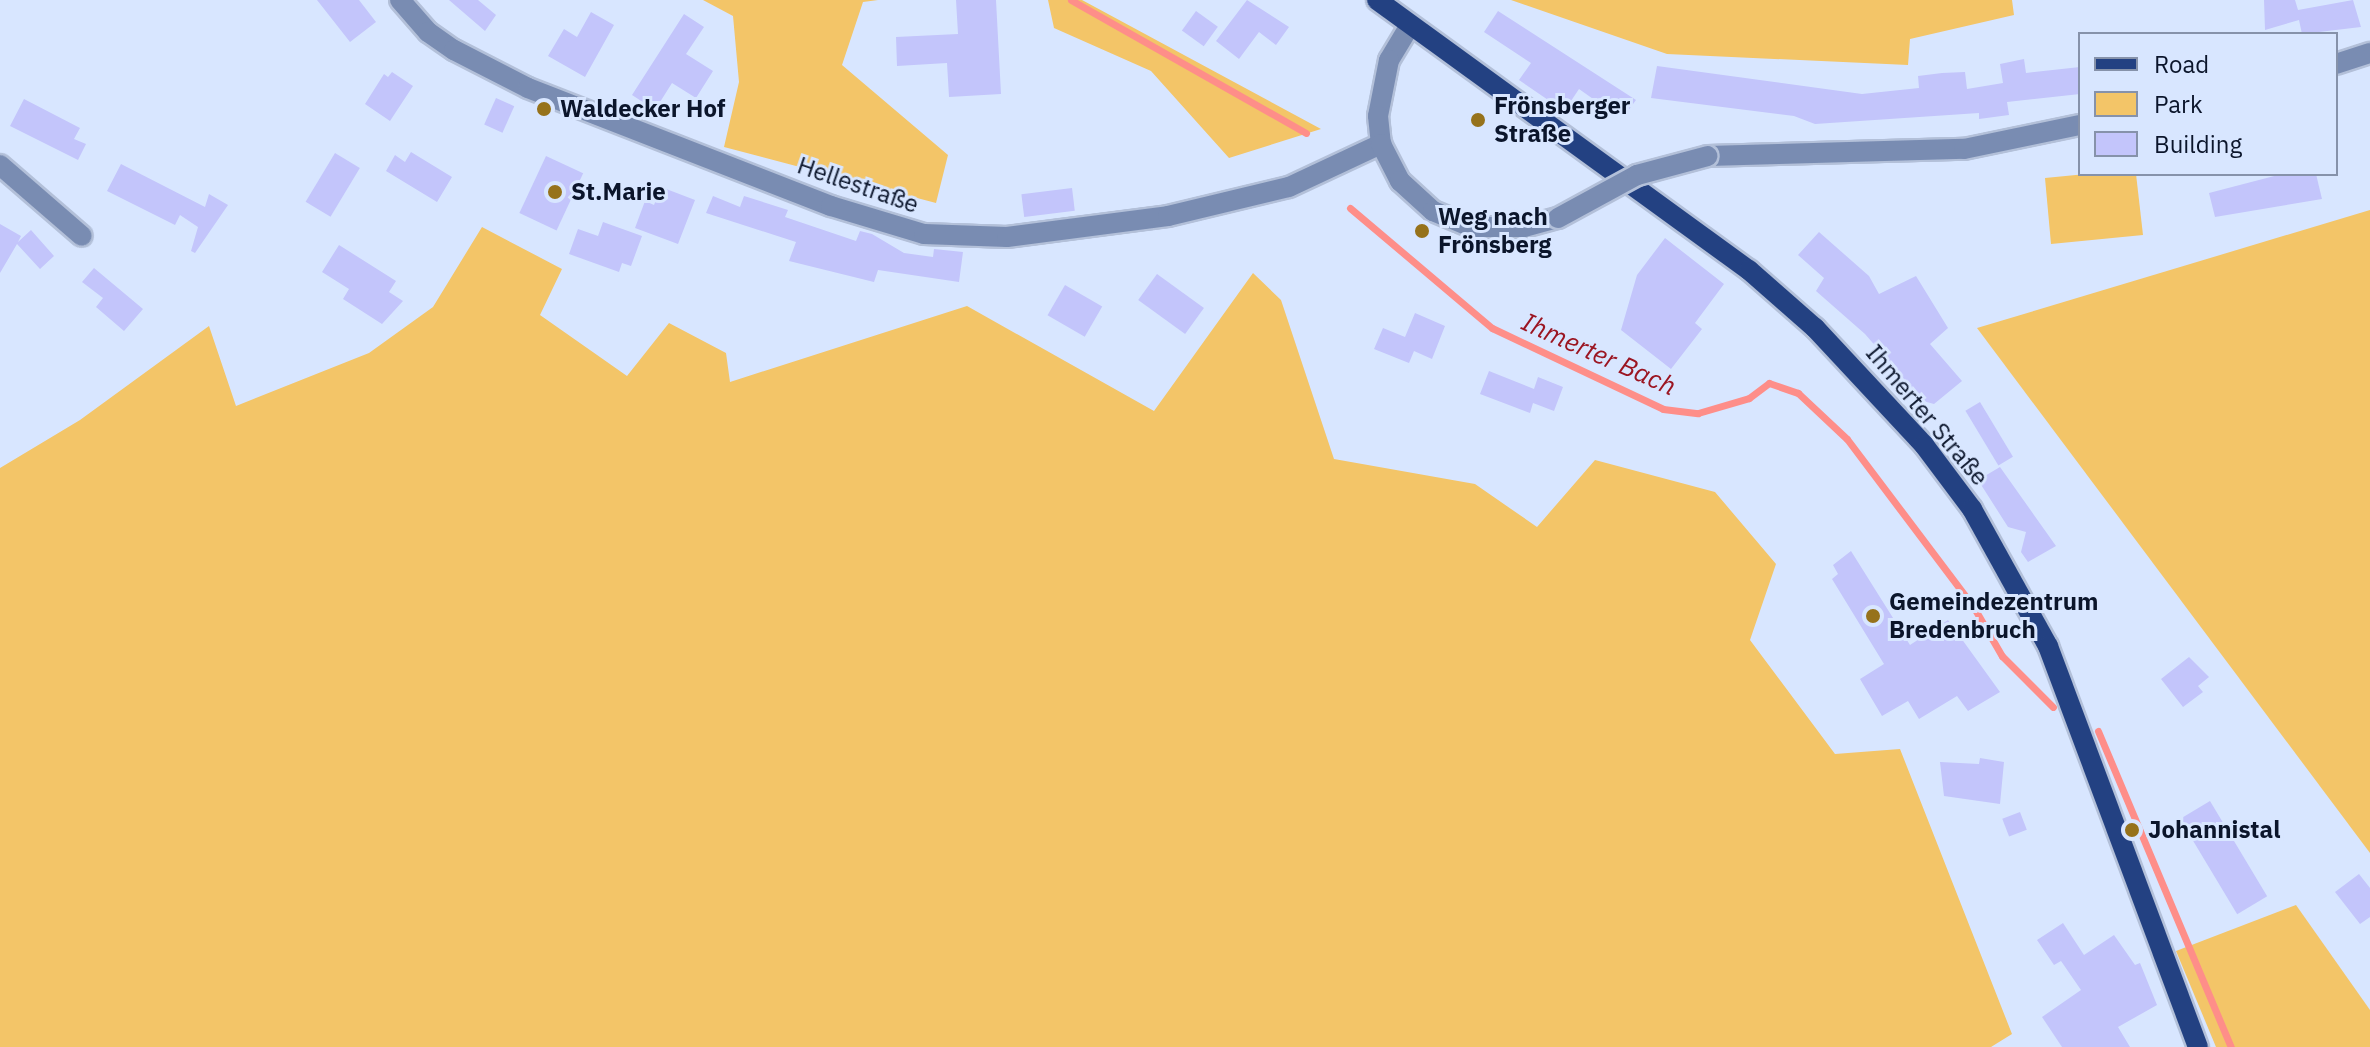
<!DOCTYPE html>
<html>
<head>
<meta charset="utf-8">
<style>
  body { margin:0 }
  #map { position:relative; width:2370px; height:1047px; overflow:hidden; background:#d8e6ff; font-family:"IBM Plex Sans",sans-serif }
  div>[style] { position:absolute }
  .green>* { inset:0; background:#f3c568 }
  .stream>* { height:7px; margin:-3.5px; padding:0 3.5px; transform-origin:3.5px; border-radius:3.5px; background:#fe8e89 }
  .building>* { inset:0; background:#c3c5fb; transform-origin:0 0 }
  .roads { filter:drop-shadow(2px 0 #b3c0d9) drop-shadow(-2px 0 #b3c0d9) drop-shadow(0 2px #b3c0d9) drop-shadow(0 -2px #b3c0d9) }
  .minor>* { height:20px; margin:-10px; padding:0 10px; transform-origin:10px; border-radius:10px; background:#798cb2 }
  .major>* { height:20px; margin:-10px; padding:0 10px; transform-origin:10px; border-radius:10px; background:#234182 }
  .bridges { filter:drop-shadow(2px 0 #b3c0d9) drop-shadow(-2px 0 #b3c0d9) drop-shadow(0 2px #b3c0d9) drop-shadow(0 -2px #b3c0d9) }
  .minor-bridge>* { height:20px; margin:-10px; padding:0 10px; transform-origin:10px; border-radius:10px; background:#798cb2 }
  .dots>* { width:22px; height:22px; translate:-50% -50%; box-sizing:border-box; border:4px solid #d8e6ff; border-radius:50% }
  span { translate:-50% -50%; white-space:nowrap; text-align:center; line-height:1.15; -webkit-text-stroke:6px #d8e6ff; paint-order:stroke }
  .poi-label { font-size:24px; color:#0b152b; font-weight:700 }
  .left { translate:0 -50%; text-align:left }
  .street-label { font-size:24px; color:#0b152b }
  .water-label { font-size:26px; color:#9b1522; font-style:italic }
  .legend { position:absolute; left:2078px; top:32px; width:260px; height:144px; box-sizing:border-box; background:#d8e6ff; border:2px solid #8692aa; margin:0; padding:10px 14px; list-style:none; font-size:24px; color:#0b152b }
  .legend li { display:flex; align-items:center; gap:16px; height:40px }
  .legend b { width:40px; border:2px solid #8692aa }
</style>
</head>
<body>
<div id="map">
  <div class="green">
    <div style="clip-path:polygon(703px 0,878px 0,863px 2px,842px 65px,948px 155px,936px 203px,724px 147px,739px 82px,733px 16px)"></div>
    <div style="clip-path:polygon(1048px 0,1082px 0,1321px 129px,1229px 158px,1151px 71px,1054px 28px)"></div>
    <div style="clip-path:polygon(1511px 0,2012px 0,2014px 15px,1910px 39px,1908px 65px,1667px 54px)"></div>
    <div style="clip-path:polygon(2086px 174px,2136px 174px,2143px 235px,2051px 244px,2045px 178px)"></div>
    <div style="clip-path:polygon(2370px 210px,2370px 853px,1977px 328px)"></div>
    <div style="clip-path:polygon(482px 227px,562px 269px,540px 315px,627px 376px,669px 323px,726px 353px,730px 382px,967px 306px,1154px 411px,1253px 273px,1281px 300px,1334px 459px,1475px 484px,1537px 527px,1595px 460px,1715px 492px,1776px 564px,1750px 640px,1835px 754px,1900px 749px,2012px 1034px,1991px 1047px,0 1047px,0 468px,80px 420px,209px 326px,236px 406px,369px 353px,433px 307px)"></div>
    <div style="clip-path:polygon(2296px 905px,2370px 1010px,2370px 1047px,2216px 1047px,2176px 951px)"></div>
  </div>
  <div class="stream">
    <div style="left:1071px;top:0;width:270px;rotate:29.5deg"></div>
    <div style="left:1350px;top:208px;width:186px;rotate:40.2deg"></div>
    <div style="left:1492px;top:328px;width:189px;rotate:25.3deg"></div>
    <div style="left:1663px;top:409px;width:35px;rotate:7deg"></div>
    <div style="left:1698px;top:413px;width:53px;rotate:-16.4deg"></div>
    <div style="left:1749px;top:398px;width:25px;rotate:-37deg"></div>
    <div style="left:1769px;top:383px;width:31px;rotate:19deg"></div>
    <div style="left:1798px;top:393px;width:67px;rotate:43.2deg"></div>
    <div style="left:1847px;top:439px;width:209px;rotate:53deg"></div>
    <div style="left:1973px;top:606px;width:58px;rotate:59.9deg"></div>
    <div style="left:2002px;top:656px;width:72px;rotate:45deg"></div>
    <div style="left:2098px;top:731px;width:343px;rotate:67.2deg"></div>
  </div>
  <div class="building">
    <div style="clip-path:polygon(317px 0,359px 0,376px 22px,350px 42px)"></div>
    <div style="clip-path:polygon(449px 0,478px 0,496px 15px,485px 31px)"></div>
    <div style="clip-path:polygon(956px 0,996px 0,1001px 94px,949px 97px,947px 63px,897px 66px,896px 37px,958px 34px)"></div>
    <div style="clip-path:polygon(1247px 0,1289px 27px,1276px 45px,1259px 32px,1239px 59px,1216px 41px)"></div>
    <div style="clip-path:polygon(2264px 0,2295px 0,2298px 10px,2353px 0,2361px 27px,2302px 34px,2299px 20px,2265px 30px)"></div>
    <div style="left:1196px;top:11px;width:27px;height:24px;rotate:36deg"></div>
    <div style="clip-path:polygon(1498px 11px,1636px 100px,1625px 115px,1613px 113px,1579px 89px,1567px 107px,1554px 104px,1519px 80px,1531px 63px,1484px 32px)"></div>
    <div style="clip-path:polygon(591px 12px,614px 25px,585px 77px,548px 56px,564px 29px,577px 37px)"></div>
    <div style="clip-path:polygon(684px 14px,704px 27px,686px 54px,713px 71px,696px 98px,672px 83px,655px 110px,632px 95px)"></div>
    <div style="clip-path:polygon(2024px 59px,2026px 73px,2080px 67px,2080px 94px,2007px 102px,2009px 115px,1979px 119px,1979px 113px,1815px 124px,1794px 116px,1651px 98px,1657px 66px,1862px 94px,1919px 88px,1918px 76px,1942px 73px,1965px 72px,1967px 89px,2003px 83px,2000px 64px)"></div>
    <div style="clip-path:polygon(392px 72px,413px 86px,390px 121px,365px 104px,384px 74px,388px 77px)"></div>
    <div style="left:496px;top:98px;width:20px;height:29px;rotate:24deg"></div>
    <div style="clip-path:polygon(24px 99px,80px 128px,74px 139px,86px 144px,78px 160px,10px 126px)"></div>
    <div style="clip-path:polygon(411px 152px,452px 177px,437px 202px,386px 171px,395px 155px,405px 162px)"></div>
    <div style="left:335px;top:153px;width:29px;height:57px;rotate:31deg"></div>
    <div style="left:546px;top:156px;width:41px;height:63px;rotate:25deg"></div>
    <div style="clip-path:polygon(121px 164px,205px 207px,209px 194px,228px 205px,195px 253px,191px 251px,198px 227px,180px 215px,175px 225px,107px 191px)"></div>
    <div style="clip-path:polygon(2282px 174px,2316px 174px,2322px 199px,2215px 217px,2209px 193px)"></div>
    <div style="clip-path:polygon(661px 187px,695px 200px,678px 244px,635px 228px,645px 201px,654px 205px)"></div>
    <div style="left:1072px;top:188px;width:23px;height:51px;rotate:83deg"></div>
    <div style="clip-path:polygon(713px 196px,740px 207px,744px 196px,788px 210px,785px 217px,856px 241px,860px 231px,872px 234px,904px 253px,933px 257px,934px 249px,963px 252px,959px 282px,878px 270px,874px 282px,789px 261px,796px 242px,706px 213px)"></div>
    <div style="clip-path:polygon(603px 222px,642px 236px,631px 266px,622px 263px,619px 272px,569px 254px,578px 229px,598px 236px)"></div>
    <div style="clip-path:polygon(0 224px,21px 236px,18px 242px,31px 230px,54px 256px,40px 269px,17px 244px,0 273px)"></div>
    <div style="clip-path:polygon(1819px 232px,1869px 276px,1879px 294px,1916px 276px,1948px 328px,1930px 344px,1962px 381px,1934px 404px,1923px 401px,1865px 334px,1816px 291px,1824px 278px,1798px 255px)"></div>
    <div style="clip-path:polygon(1665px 238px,1724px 284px,1695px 323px,1702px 329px,1671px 369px,1621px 330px,1637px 275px)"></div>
    <div style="clip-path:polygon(339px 245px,396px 281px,389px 292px,403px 301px,382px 324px,343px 299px,349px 289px,322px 272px)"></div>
    <div style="clip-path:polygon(94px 268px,143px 309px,124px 331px,96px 307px,103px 298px,82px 282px)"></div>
    <div style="left:1157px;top:274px;width:58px;height:32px;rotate:36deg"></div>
    <div style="left:1065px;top:285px;width:43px;height:35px;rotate:30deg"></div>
    <div style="clip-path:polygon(1415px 313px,1445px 326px,1432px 359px,1414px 351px,1409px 363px,1374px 349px,1383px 328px,1405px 337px)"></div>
    <div style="clip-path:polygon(1489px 371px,1534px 389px,1538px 377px,1563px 387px,1554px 411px,1533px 403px,1530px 413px,1480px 394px)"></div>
    <div style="left:1980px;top:402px;width:64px;height:17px;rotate:59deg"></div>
    <div style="clip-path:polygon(2000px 467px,2056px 546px,2028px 562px,2021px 552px,2026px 532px,2008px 527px,1978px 480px)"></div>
    <div style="clip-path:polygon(1851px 551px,1910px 645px,1948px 620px,2000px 692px,1968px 711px,1957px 696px,1919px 719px,1908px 701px,1882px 716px,1860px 679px,1884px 664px,1832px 579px,1838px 574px,1833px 565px)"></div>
    <div style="clip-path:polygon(2189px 657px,2209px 677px,2198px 686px,2203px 692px,2183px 707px,2161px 679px)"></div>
    <div style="clip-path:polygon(1980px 758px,2004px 762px,2000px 804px,1944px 796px,1940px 762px,1979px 764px)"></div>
    <div style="left:2210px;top:801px;width:111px;height:35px;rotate:59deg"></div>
    <div style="left:2020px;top:812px;width:19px;height:19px;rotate:69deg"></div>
    <div style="clip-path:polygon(2359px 874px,2370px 888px,2370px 917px,2360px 924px,2335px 892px)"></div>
    <div style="clip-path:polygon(2063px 923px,2084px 955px,2114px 935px,2135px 965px,2140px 963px,2157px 1005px,2118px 1027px,2130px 1047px,2062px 1047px,2042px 1017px,2081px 990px,2061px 961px,2054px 965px,2037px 940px)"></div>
  </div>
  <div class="roads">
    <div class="minor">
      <div style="left:400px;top:0;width:43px;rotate:48.8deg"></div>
      <div style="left:428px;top:32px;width:32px;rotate:35deg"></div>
      <div style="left:454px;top:50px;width:83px;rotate:27.2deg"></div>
      <div style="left:528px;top:88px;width:325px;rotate:21.3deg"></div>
      <div style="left:831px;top:206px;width:97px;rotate:16.8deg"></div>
      <div style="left:924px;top:234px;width:83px;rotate:2.1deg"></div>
      <div style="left:1007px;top:237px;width:162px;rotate:-7.4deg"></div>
      <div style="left:1168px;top:216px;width:124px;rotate:-13.5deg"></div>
      <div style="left:1289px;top:187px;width:102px;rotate:-25.1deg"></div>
      <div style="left:1409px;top:27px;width:39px;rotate:121deg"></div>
      <div style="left:1389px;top:60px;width:57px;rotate:101.1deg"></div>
      <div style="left:1378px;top:116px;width:28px;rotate:84deg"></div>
      <div style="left:1381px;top:144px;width:42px;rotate:62.8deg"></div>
      <div style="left:1400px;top:181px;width:45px;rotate:42.3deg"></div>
      <div style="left:1433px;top:211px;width:41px;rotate:22.8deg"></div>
      <div style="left:1471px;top:227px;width:53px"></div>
      <div style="left:1524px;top:227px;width:35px;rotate:-15deg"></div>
      <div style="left:2336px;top:64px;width:36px;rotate:-18deg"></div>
      <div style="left:1708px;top:156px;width:256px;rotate:-1.6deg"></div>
      <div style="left:1964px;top:149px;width:118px;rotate:-11.7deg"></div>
      <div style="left:0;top:165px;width:108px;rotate:40.9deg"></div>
    </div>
    <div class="major">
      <div style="left:1377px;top:0;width:460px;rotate:36deg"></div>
      <div style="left:1749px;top:270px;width:88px;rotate:41.3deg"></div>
      <div style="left:1815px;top:328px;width:160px;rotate:47deg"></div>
      <div style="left:1924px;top:445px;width:80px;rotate:53.1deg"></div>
      <div style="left:1972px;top:509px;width:157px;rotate:61deg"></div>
      <div style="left:2048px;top:646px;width:428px;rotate:69.5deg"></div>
    </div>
  </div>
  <div class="bridges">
    <div class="minor-bridge">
      <div style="left:1558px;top:218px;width:90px;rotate:-28.6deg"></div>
      <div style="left:1637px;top:175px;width:73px;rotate:-15deg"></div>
    </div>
  </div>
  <div class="dots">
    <div style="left:544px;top:109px;background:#96721b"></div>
    <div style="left:1478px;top:120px;background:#96721b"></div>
    <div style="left:555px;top:192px;background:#96721b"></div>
    <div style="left:1422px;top:231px;background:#96721b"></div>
    <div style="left:1873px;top:616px;background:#96721b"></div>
    <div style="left:2132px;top:830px;background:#96721b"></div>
  </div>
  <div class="poi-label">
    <span class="left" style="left:1494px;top:120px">Frönsberger<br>Straße</span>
    <span class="left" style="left:560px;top:109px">Waldecker Hof</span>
    <span class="left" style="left:571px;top:192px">St.Marie</span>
    <span class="left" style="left:1438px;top:231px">Weg nach<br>Frönsberg</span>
    <span class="left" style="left:1889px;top:616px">Gemeindezentrum<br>Bredenbruch</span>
    <span class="left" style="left:2148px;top:830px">Johannistal</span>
  </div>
  <div class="street-label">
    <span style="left:858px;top:185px;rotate:19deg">Hellestraße</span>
    <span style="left:1927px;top:415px;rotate:50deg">Ihmerter Straße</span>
  </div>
  <div class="water-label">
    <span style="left:1599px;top:354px;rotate:24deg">Ihmerter Bach</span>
  </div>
  <ul class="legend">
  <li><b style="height:10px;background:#234182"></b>Road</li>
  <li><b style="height:22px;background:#f3c568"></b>Park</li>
  <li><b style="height:22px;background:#c3c5fb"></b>Building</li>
  </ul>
</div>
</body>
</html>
